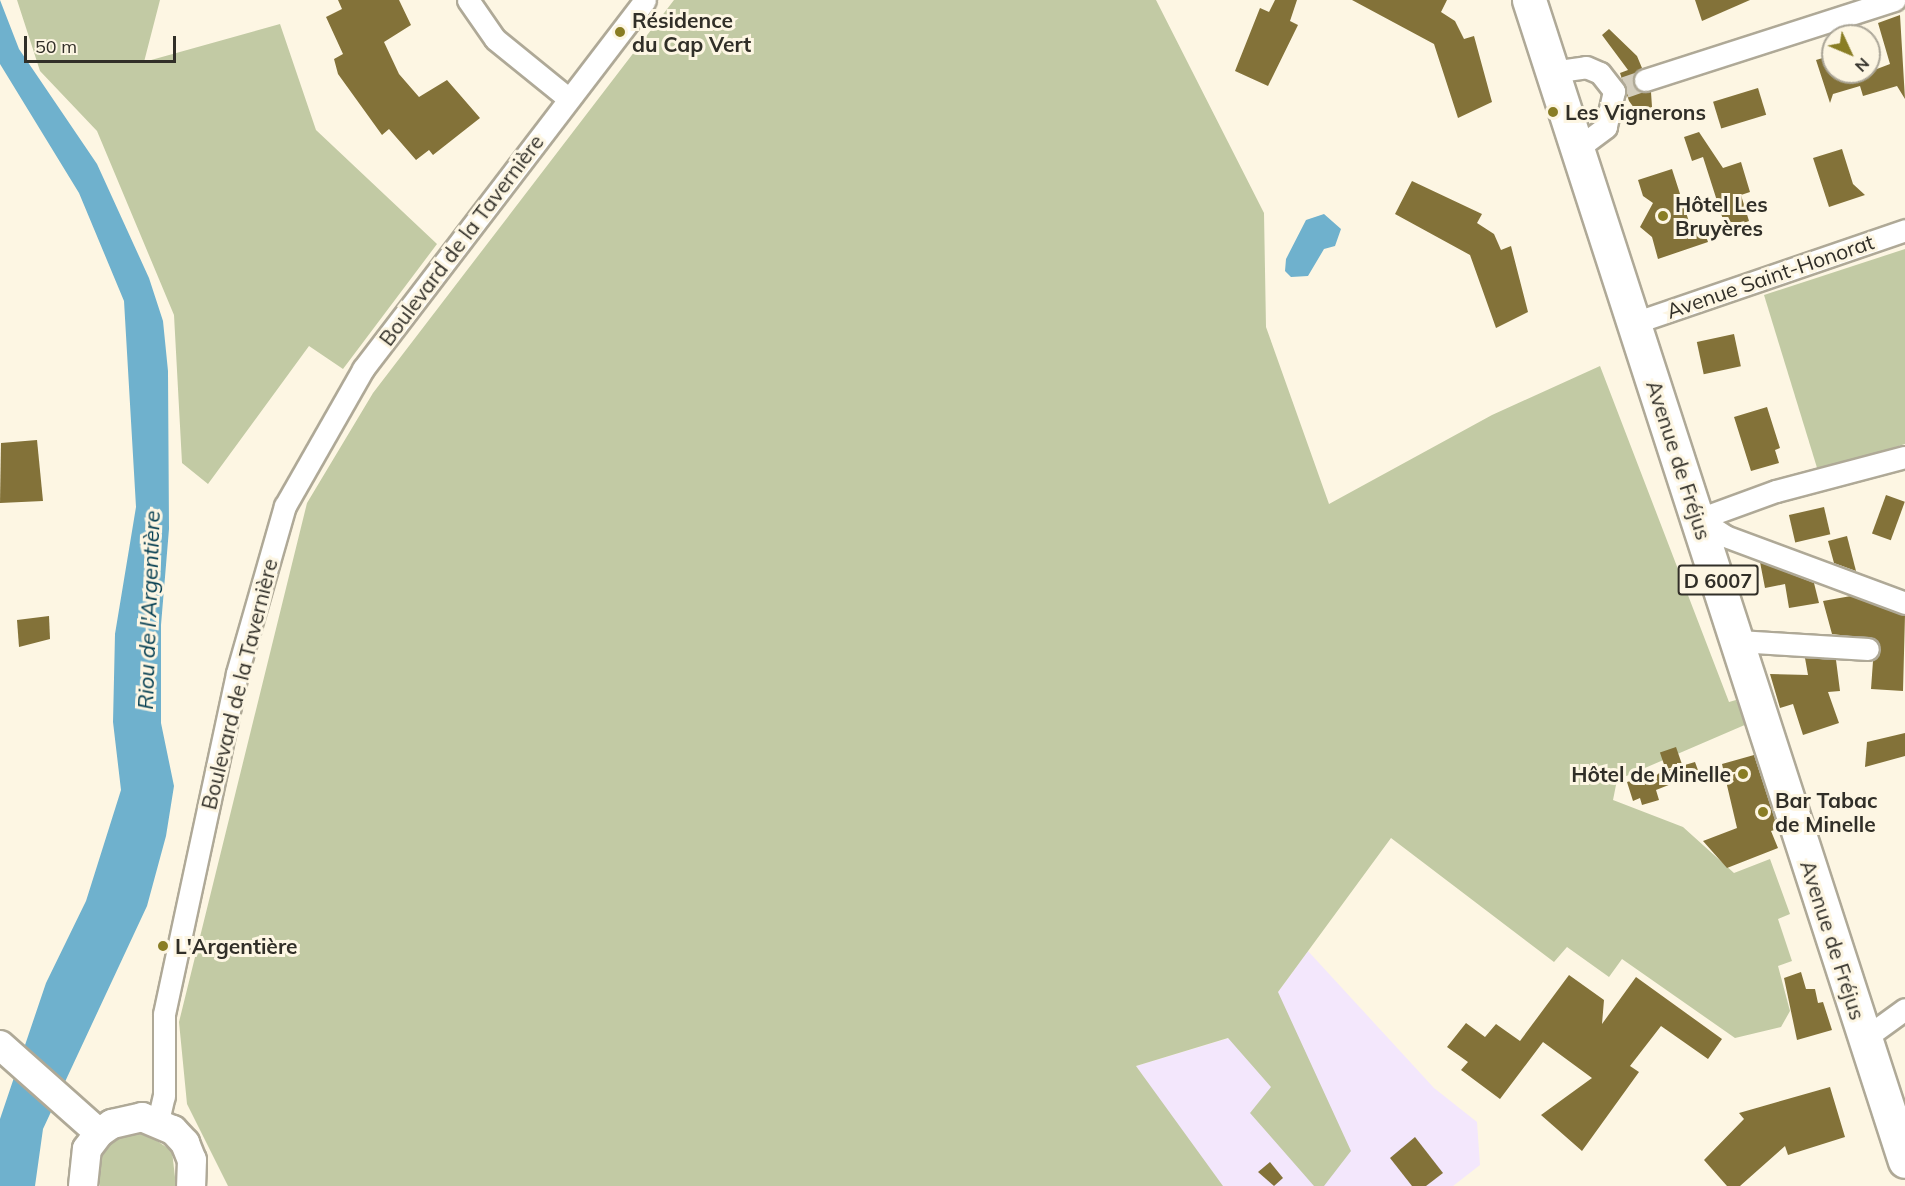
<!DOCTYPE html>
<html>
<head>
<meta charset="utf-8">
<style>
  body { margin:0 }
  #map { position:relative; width:1905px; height:1186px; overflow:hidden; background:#fdf6e3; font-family:Mulish,sans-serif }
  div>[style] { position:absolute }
  .commercial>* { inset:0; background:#f3e7fc }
  .green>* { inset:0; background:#c2caa4 }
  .water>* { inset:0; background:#6fb1cd }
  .building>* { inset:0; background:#837239; transform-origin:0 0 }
  .minor-tunnel>* { height:21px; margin-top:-10.5px; transform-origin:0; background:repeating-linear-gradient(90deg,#d4cebe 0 21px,transparent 0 31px) }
  .roads { filter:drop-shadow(2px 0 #afa997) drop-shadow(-2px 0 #afa997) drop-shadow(0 2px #afa997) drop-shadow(0 -2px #afa997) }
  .minor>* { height:21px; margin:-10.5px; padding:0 10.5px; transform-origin:10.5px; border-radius:10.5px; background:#fff }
  .secondary>* { height:28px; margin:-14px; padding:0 14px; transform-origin:14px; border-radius:14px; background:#fff }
  .primary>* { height:33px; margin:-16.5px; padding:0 16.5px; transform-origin:16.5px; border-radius:16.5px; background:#fff }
  .dots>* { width:16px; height:16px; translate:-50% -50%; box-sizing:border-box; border:3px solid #fdf6e3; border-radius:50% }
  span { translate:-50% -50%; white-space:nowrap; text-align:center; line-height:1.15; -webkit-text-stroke:6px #fdf6e3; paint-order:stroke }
  .shield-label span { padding:2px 4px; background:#fdf6e3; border:2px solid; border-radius:4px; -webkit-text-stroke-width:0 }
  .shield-label { font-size:20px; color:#312f28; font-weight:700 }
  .poi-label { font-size:21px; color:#312f28; font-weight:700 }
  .left { translate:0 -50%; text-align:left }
  .right { translate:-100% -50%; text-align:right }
  .street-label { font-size:21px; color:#312f28 }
  .water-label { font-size:22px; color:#003b4f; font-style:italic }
  .north { position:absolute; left:1821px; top:24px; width:60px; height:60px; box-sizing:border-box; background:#fdf6e3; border:2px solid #aba698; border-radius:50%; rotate:134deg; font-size:16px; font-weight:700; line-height:24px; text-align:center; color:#312f28 }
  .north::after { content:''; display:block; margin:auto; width:21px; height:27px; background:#897d24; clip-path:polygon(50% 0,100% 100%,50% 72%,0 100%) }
  .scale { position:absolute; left:24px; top:36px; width:152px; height:27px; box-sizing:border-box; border:3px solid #312f28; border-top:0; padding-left:8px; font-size:18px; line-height:21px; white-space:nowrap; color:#312f28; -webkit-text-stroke:4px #fdf6e3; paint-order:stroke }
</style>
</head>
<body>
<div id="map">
  <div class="commercial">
    <div style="clip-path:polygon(1308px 951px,1434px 1088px,1477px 1122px,1480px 1165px,1453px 1186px,1219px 1186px,1136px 1066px,1229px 1038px,1278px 992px)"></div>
  </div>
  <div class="green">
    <div style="clip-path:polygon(17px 0,160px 0,144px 62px,280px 24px,316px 130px,437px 244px,343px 369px,309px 346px,208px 484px,182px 463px,174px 315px,97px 131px,40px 71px)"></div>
    <div style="clip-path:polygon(674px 0,1156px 0,1264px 213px,1266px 327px,1329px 504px,1492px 415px,1600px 366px,1729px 702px,1736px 700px,1747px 724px,1617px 780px,1613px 800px,1683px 827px,1734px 873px,1770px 859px,1790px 914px,1778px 919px,1792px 961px,1778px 966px,1790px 1011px,1781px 1027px,1735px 1038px,1622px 959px,1609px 977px,1567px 947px,1554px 962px,1391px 838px,1278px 992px,1351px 1151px,1324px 1186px,1314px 1186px,1250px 1113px,1271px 1087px,1228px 1038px,1136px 1066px,1223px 1186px,228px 1186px,187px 1104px,179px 1022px,307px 503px,373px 393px)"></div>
    <div style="clip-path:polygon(1905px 249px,1905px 444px,1818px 471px,1764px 295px)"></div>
    <div style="clip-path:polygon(144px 1132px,172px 1151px,176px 1186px,100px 1186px,97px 1172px,104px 1150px,121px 1135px)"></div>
  </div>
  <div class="water">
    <div style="clip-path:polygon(0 0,19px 49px,97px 164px,149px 278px,163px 321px,168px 371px,169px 529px,161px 625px,161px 723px,174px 786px,166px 836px,147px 906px,43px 1129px,35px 1186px,0 1186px,0 1119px,46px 983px,86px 901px,121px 790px,113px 722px,115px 634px,136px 507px,124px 301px,79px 193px,0 64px)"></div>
    <div style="clip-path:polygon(1324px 214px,1341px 229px,1335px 246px,1324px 249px,1308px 276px,1291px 277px,1285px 271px,1286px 259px,1306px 220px)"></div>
  </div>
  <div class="building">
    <div style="clip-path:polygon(338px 0,399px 0,411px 25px,384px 42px,399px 74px,419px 97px,447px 80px,480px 118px,433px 155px,429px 150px,416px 160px,389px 129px,382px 135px,338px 74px,334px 59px,343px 54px,326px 17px,342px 9px)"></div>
    <div style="clip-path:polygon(1275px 0,1297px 0,1290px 21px,1298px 25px,1268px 86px,1235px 71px,1260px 8px,1269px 12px)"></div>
    <div style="clip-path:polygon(1352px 0,1447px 0,1441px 12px,1455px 21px,1464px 39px,1474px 36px,1492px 102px,1458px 118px,1434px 44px)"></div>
    <div style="clip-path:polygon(1695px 0,1750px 0,1702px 21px)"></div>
    <div style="clip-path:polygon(1900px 15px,1905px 99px,1897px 86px,1863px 96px,1860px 86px,1833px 94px,1830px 103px,1816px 60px,1833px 55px,1833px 72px,1869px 72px,1890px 64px,1878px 23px)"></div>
    <div style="clip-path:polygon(1609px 29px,1637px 56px,1642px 68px,1633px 83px,1642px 92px,1651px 92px,1652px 107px,1637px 112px,1629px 101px,1620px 73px,1628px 70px,1602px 35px)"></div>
    <div style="left:1758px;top:88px;width:28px;height:47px;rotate:73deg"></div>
    <div style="clip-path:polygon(1699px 132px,1723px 168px,1741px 162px,1750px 192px,1741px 195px,1749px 221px,1726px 229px,1703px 157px,1692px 161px,1684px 137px)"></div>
    <div style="clip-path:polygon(1842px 149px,1853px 184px,1865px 195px,1829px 207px,1813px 158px)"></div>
    <div style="clip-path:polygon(1672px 169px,1691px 228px,1702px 224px,1708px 242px,1658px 259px,1652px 237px,1640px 227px,1653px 203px,1643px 196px,1638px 180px)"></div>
    <div style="clip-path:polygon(1412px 181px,1482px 214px,1477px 223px,1494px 234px,1501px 250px,1511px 246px,1528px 312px,1496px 328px,1470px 255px,1395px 214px)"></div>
    <div style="left:1734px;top:334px;width:33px;height:38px;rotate:78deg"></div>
    <div style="clip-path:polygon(1767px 407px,1780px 448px,1775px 450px,1779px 463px,1751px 471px,1734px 417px)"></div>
    <div style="clip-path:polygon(37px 440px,43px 501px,0 503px,1px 443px)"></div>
    <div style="left:1886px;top:495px;width:20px;height:41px;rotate:20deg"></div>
    <div style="left:1824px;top:507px;width:28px;height:36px;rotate:77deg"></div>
    <div style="clip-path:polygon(1847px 536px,1856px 571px,1834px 563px,1828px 541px)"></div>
    <div style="clip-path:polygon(1760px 562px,1814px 583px,1819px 603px,1789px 608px,1785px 584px,1765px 588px)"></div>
    <div style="clip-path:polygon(1851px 596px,1905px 615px,1903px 691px,1871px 689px,1873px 661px,1881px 650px,1875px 639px,1832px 634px,1823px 601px)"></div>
    <div style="clip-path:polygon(49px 616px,50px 639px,19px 647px,17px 620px)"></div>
    <div style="clip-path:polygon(1805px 658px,1836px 660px,1840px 691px,1828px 692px,1839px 723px,1803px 735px,1793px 704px,1780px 708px,1770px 674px,1808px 675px)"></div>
    <div style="clip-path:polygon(1905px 733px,1905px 756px,1865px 767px,1867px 742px)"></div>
    <div style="left:1676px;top:747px;width:18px;height:17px;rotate:71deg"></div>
    <div style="clip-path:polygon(1754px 755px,1778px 829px,1771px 831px,1778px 848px,1727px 868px,1703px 841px,1737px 828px,1722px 764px)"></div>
    <div style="clip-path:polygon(1695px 762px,1699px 773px,1656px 790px,1659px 800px,1642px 805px,1640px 798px,1633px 801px,1627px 782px)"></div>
    <div style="clip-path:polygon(1801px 972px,1806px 989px,1815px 989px,1818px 1003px,1823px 1002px,1832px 1030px,1797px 1040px,1784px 978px)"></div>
    <div style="clip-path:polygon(1569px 975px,1604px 1000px,1602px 1024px,1636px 977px,1722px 1039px,1708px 1059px,1661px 1026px,1630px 1066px,1639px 1072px,1582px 1151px,1541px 1115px,1592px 1078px,1543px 1042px,1500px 1099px,1461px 1070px,1468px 1062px,1447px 1047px,1466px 1023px,1485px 1037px,1496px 1024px,1520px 1041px)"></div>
    <div style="clip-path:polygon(1830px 1087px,1845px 1137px,1788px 1155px,1785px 1146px,1740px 1186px,1727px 1186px,1704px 1160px,1744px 1119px,1739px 1113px)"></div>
    <div style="clip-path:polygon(1415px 1137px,1443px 1173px,1426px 1186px,1412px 1186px,1390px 1158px)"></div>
    <div style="clip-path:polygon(1270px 1162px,1283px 1178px,1274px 1186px,1258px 1172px)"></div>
  </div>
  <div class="minor-tunnel">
    <div style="left:1625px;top:87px;width:21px;rotate:-19deg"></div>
  </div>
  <div class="roads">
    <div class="minor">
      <div style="left:468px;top:0;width:47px;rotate:55.3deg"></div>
      <div style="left:495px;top:39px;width:95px;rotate:39deg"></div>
      <div style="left:1552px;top:72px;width:34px;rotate:-8deg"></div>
      <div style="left:1586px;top:67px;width:15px;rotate:23deg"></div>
      <div style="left:1600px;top:73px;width:23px;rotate:52deg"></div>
      <div style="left:1614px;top:91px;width:37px;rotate:103deg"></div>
      <div style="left:1606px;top:127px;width:34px;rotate:143deg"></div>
      <div style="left:1645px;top:80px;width:262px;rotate:-17.8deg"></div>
      <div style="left:1634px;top:323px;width:287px;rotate:-18.9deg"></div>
      <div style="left:1699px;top:519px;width:31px;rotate:33deg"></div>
      <div style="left:1725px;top:536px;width:192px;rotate:20.4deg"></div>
      <div style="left:1699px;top:519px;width:82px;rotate:-20deg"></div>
      <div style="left:1776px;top:491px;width:133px;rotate:-14.8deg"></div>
      <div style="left:1738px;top:641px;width:130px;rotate:3.5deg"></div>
      <div style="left:1865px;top:1038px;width:49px;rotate:-35.9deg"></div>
      <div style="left:158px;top:1121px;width:26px;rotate:-77deg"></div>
      <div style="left:164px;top:1096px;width:82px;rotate:-90deg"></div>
      <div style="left:164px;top:1014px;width:349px;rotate:-77.9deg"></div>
      <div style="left:237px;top:673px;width:174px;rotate:-74deg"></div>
      <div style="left:285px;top:506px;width:158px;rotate:-60.3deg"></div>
      <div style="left:363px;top:369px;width:464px;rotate:-52.6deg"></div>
    </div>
    <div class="secondary">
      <div style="left:0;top:1045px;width:132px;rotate:41.6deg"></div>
      <div style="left:83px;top:1186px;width:37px;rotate:-84deg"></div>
      <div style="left:87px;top:1149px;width:20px;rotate:-53deg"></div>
      <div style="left:99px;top:1133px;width:16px;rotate:-35deg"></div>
      <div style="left:112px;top:1124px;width:31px;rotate:-13deg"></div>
      <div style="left:142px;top:1117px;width:34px;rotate:23deg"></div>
      <div style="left:173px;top:1130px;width:18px;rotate:47deg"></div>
      <div style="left:185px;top:1143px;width:18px;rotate:68deg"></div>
      <div style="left:192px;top:1160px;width:26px;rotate:92deg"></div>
    </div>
    <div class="primary">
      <div style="left:1529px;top:0;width:1220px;rotate:72.06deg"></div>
    </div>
  </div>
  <div class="dots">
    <div style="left:620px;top:32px;background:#897d24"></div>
    <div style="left:1553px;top:112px;background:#897d24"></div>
    <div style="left:1663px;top:216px;background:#897d24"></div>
    <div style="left:1743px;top:774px;background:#897d24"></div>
    <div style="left:1763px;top:812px;background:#897d24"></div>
    <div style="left:163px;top:946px;background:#897d24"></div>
  </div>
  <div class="shield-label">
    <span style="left:1718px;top:580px">D 6007</span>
  </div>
  <div class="poi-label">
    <span class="left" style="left:632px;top:32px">Résidence<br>du Cap Vert</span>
    <span class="left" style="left:1565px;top:112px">Les Vignerons</span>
    <span class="left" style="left:1675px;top:216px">Hôtel Les<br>Bruyères</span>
    <span class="right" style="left:1731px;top:774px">Hôtel de Minelle</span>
    <span class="left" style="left:1775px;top:812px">Bar Tabac<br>de Minelle</span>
    <span class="left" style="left:175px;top:946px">L'Argentière</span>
  </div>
  <div class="street-label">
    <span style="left:461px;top:240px;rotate:-53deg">Boulevard de la Tavernière</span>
    <span style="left:1770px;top:276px;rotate:-19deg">Avenue Saint-Honorat</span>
    <span style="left:1679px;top:460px;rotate:72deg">Avenue de Fréjus</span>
    <span style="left:239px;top:684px;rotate:-76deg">Boulevard de la Tavernière</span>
    <span style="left:1833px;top:940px;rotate:72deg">Avenue de Fréjus</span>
  </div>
  <div class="water-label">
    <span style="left:149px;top:610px;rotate:-88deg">Riou de l'Argentière</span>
  </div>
  <div class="north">N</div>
  <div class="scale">50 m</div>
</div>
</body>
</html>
